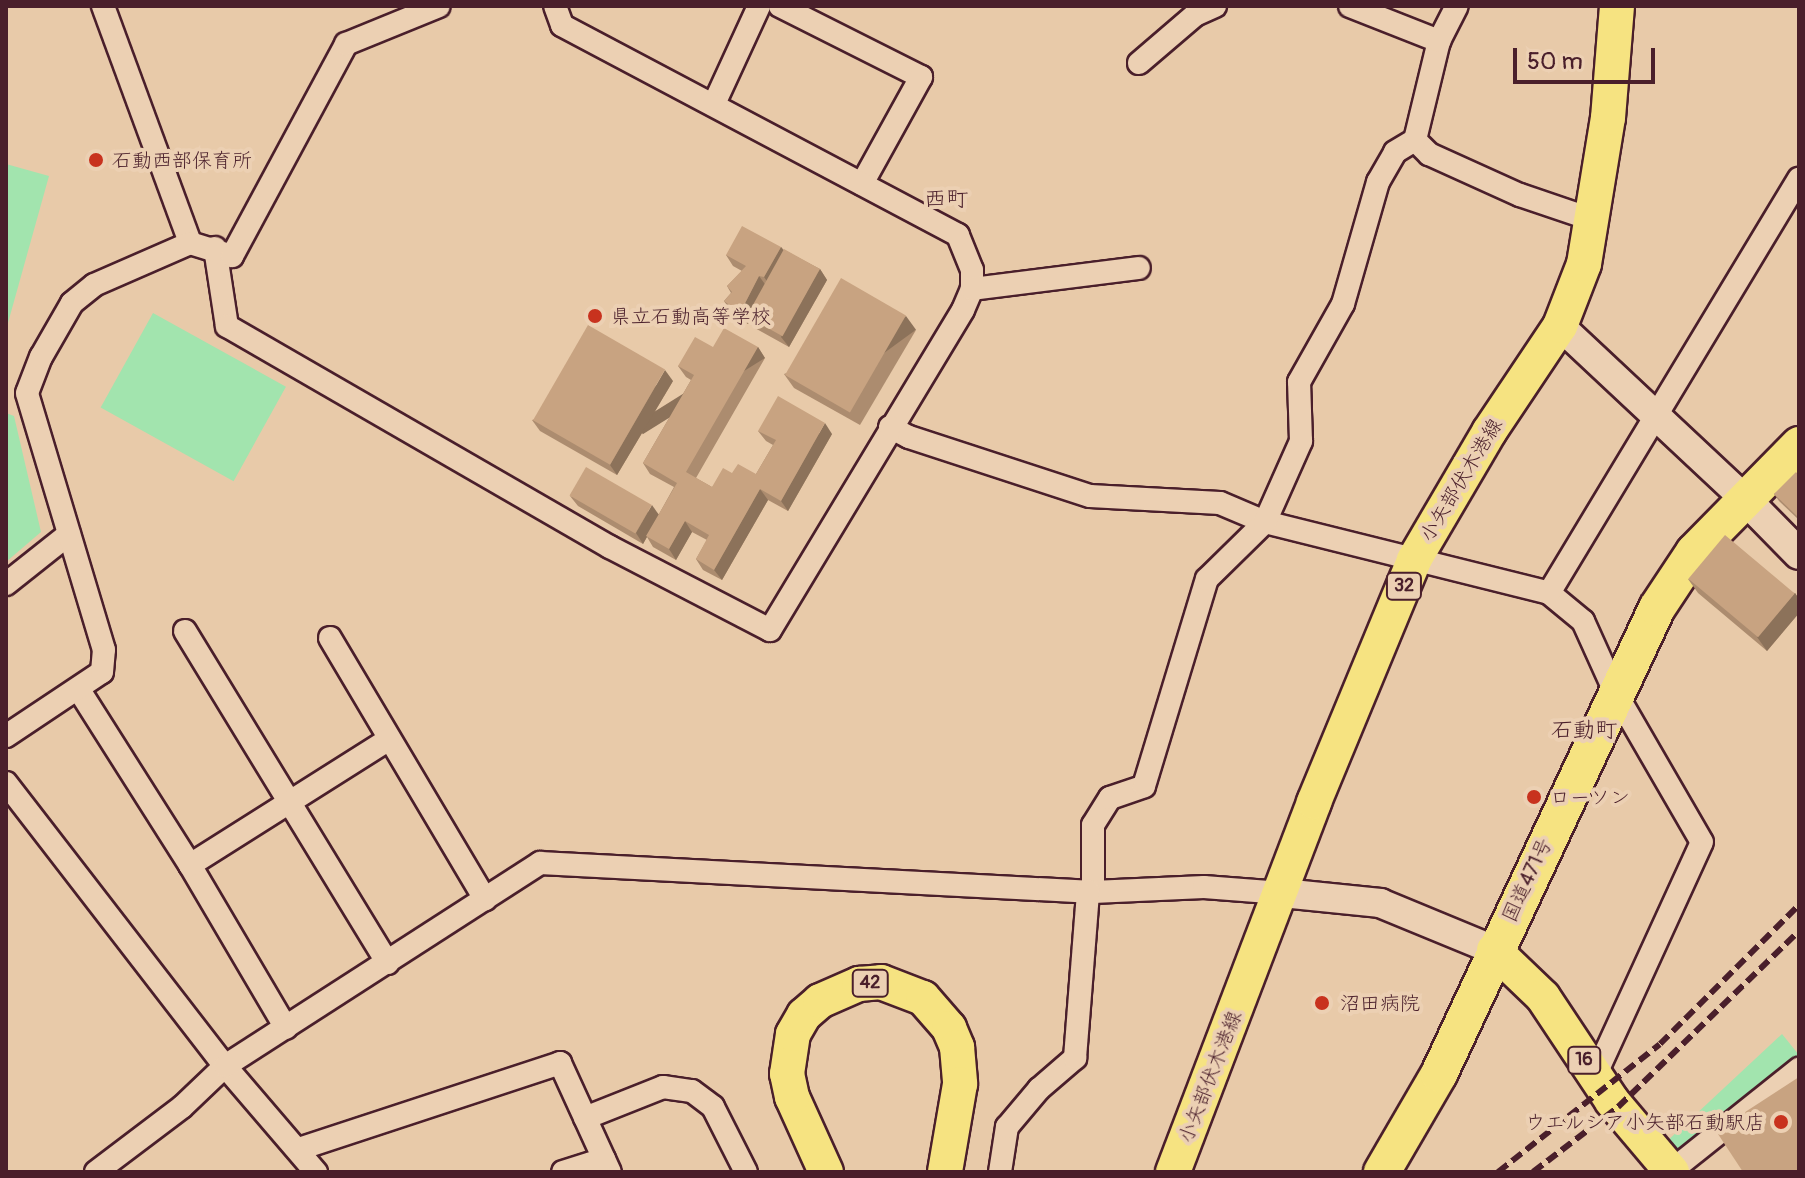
<!DOCTYPE html>
<html>
<head>
<meta charset="utf-8">
<style>
  body { margin:0 }
  #map { position:relative; width:1805px; height:1178px; overflow:hidden; background:#e8caa9; font-family:Pangolin,"Klee One",sans-serif }
  div>[style] { position:absolute }
  .green>* { inset:0; background:#a2e4ae; transform-origin:0 0 }
  .roads { filter:drop-shadow(2px 0 #4a1f2b) drop-shadow(-2px 0 #4a1f2b) drop-shadow(0 2px #4a1f2b) drop-shadow(0 -2px #4a1f2b) }
  .minor>* { height:22px; margin:-11px; padding:0 11px; transform-origin:11px; border-radius:11px; background:#ecd0b3 }
  .tertiary>* { height:28px; margin:-14px; padding:0 14px; transform-origin:14px; border-radius:14px; background:#ecd0b3 }
  .secondary>* { height:30px; margin:-15px; padding:0 15px; transform-origin:15px; border-radius:15px; background:#ecd0b3 }
  .primary>* { height:34px; margin:-17px; padding:0 17px; transform-origin:17px; border-radius:17px; background:#f6e381 }
  .trunk>* { height:36px; margin:-18px; padding:0 18px; transform-origin:18px; border-radius:18px; background:#f6e381 }
  .rail>* { height:6px; margin-top:-3px; transform-origin:0; background:repeating-linear-gradient(90deg,#4a1f2b 0 12px,transparent 0 18px) }
  .wall>* { inset:0; background:#ac8c6f }
  .shaded-wall>* { inset:0; background:#8c725a; transform-origin:0 0 }
  .building>* { inset:0; background:#c8a381; transform-origin:0 0 }
  .dots>* { width:22px; height:22px; translate:-50% -50%; box-sizing:border-box; border:4px solid #ecd0b3; border-radius:50% }
  span { translate:-50% -50%; white-space:nowrap; text-align:center; line-height:1.15; -webkit-text-stroke:8px #ecd0b3; paint-order:stroke }
  .shield-label span { padding:2px 6px; background:#ecd0b3; border:2px solid; border-radius:6px; -webkit-text-stroke-width:0 }
  .shield-label { font-size:18px; color:#4a1f2b; font-weight:700 }
  .poi-label { font-size:20px; color:#4a1f2b }
  .left { translate:0 -50%; text-align:left }
  .right { translate:-100% -50%; text-align:right }
  .street-label { font-size:20px; color:#4a1f2b }
  .neighbourhood-label { font-size:22px; color:#4a1f2b }
  .frame { position:absolute; inset:0; border:8px solid #4a1f2b; pointer-events:none }
  .scale { position:absolute; left:1513px; top:48px; width:142px; height:36px; box-sizing:border-box; border:4px solid #4a1f2b; border-top:0; padding-left:10px; font-size:24px; line-height:28px; white-space:nowrap; color:#4a1f2b; -webkit-text-stroke:6px #ecd0b3; paint-order:stroke }
</style>
</head>
<body>
<div id="map">
  <div class="green">
    <div style="clip-path:polygon(6px 164px,49px 176px,6px 330px)"></div>
    <div style="left:153px;top:313px;width:152px;height:108px;rotate:29deg"></div>
    <div style="clip-path:polygon(6px 413px,14px 416px,41px 532px,6px 562px)"></div>
    <div style="clip-path:polygon(1782px 1034px,1799px 1055px,1799px 1063px,1676px 1157px,1664px 1144px)"></div>
  </div>
  <div class="roads">
    <div class="minor">
      <div style="left:103px;top:6px;width:252px;rotate:69.8deg"></div>
      <div style="left:780px;top:6px;width:158px;rotate:26.7deg"></div>
      <div style="left:921px;top:77px;width:122px;rotate:118.9deg"></div>
      <div style="left:1350px;top:6px;width:96px;rotate:21.5deg"></div>
      <div style="left:1139px;top:63px;width:74px;rotate:-40.6deg"></div>
      <div style="left:1195px;top:15px;width:22px;rotate:-24deg"></div>
      <div style="left:714px;top:104px;width:108px;rotate:-65.3deg"></div>
      <div style="left:1415px;top:140px;width:20px;rotate:45deg"></div>
      <div style="left:1429px;top:154px;width:100px;rotate:24.3deg"></div>
      <div style="left:1520px;top:195px;width:75px;rotate:18.7deg"></div>
      <div style="left:215px;top:248px;width:79px;rotate:81.3deg"></div>
      <div style="left:227px;top:326px;width:442px;rotate:30deg"></div>
      <div style="left:610px;top:547px;width:180px;rotate:27.4deg"></div>
      <div style="left:770px;top:630px;width:374px;rotate:-58.9deg"></div>
      <div style="left:963px;top:310px;width:23px;rotate:-67deg"></div>
      <div style="left:972px;top:289px;width:19px;rotate:-90deg"></div>
      <div style="left:972px;top:270px;width:38px;rotate:-112deg"></div>
      <div style="left:958px;top:235px;width:448px;rotate:-152.1deg"></div>
      <div style="left:562px;top:25px;width:20px;rotate:-110deg"></div>
      <div style="left:972px;top:289px;width:168px;rotate:-7.2deg"></div>
      <div style="left:890px;top:427px;width:21px;rotate:28deg"></div>
      <div style="left:909px;top:437px;width:190px;rotate:18.1deg"></div>
      <div style="left:1090px;top:496px;width:130px;rotate:3.1deg"></div>
      <div style="left:1220px;top:503px;width:49px;rotate:22.9deg"></div>
      <div style="left:1265px;top:522px;width:293px;rotate:14deg"></div>
      <div style="left:1549px;top:593px;width:44px;rotate:39.5deg"></div>
      <div style="left:1583px;top:621px;width:78px;rotate:65.7deg"></div>
      <div style="left:1615px;top:692px;width:173px;rotate:59.9deg"></div>
      <div style="left:1702px;top:842px;width:257px;rotate:114.6deg"></div>
      <div style="left:6px;top:584px;width:80px;rotate:-38.4deg"></div>
      <div style="left:1549px;top:593px;width:484px;rotate:-58.9deg"></div>
      <div style="left:185px;top:631px;width:389px;rotate:58.6deg"></div>
      <div style="left:330px;top:638px;width:304px;rotate:59.3deg"></div>
      <div style="left:79px;top:690px;width:207px;rotate:57.6deg"></div>
      <div style="left:190px;top:865px;width:189px;rotate:59.5deg"></div>
      <div style="left:6px;top:736px;width:115px;rotate:-33.7deg"></div>
      <div style="left:102px;top:672px;width:22px;rotate:-85deg"></div>
      <div style="left:104px;top:650px;width:268px;rotate:-106.7deg"></div>
      <div style="left:27px;top:393px;width:39px;rotate:-69deg"></div>
      <div style="left:41px;top:357px;width:62px;rotate:-60.1deg"></div>
      <div style="left:72px;top:303px;width:28px;rotate:-39deg"></div>
      <div style="left:94px;top:285px;width:105px;rotate:-23.6deg"></div>
      <div style="left:190px;top:243px;width:44px;rotate:17.2deg"></div>
      <div style="left:232px;top:256px;width:241px;rotate:-61.7deg"></div>
      <div style="left:346px;top:44px;width:100px;rotate:-22.2deg"></div>
      <div style="left:6px;top:783px;width:358px;rotate:52.3deg"></div>
      <div style="left:225px;top:1066px;width:140px;rotate:49.4deg"></div>
      <div style="left:190px;top:865px;width:234px;rotate:-32.3deg"></div>
      <div style="left:1093px;top:892px;width:67px;rotate:-90deg"></div>
      <div style="left:1093px;top:825px;width:32px;rotate:-58deg"></div>
      <div style="left:1110px;top:798px;width:36px;rotate:-19deg"></div>
      <div style="left:1144px;top:786px;width:216px;rotate:-73.1deg"></div>
      <div style="left:1207px;top:579px;width:81px;rotate:-44.5deg"></div>
      <div style="left:1265px;top:522px;width:89px;rotate:-66deg"></div>
      <div style="left:1301px;top:441px;width:59px;rotate:-91.9deg"></div>
      <div style="left:1299px;top:382px;width:90px;rotate:-60.6deg"></div>
      <div style="left:1343px;top:304px;width:127px;rotate:-74deg"></div>
      <div style="left:1378px;top:182px;width:34px;rotate:-60deg"></div>
      <div style="left:1395px;top:152px;width:23px;rotate:-31deg"></div>
      <div style="left:1415px;top:140px;width:102px;rotate:-76.4deg"></div>
      <div style="left:1439px;top:41px;width:39px;rotate:-63deg"></div>
      <div style="left:585px;top:1118px;width:84px;rotate:-21.7deg"></div>
      <div style="left:663px;top:1087px;width:29px;rotate:8deg"></div>
      <div style="left:692px;top:1091px;width:26px;rotate:37deg"></div>
      <div style="left:713px;top:1107px;width:73px;rotate:63.1deg"></div>
      <div style="left:299px;top:1149px;width:275px;rotate:-18.2deg"></div>
      <div style="left:560px;top:1063px;width:120px;rotate:65.4deg"></div>
      <div style="left:1671px;top:1171px;width:164px;rotate:-38.6deg"></div>
      <div style="left:96px;top:1172px;width:108px;rotate:-37.1deg"></div>
      <div style="left:182px;top:1107px;width:59px;rotate:-43.6deg"></div>
      <div style="left:225px;top:1066px;width:375px;rotate:-32.8deg"></div>
      <div style="left:540px;top:863px;width:554px;rotate:3deg"></div>
      <div style="left:1093px;top:892px;width:111px;rotate:-2.6deg"></div>
      <div style="left:1204px;top:887px;width:78px;rotate:4.4deg"></div>
      <div style="left:563px;top:1172px;width:43px;rotate:-17.6deg"></div>
      <div style="left:1000px;top:1172px;width:46px;rotate:-81.2deg"></div>
      <div style="left:1007px;top:1127px;width:50px;rotate:-49.9deg"></div>
      <div style="left:1039px;top:1089px;width:48px;rotate:-40.7deg"></div>
      <div style="left:1075px;top:1058px;width:168px;rotate:-85.5deg"></div>
    </div>
    <div class="tertiary">
      <div style="left:1560px;top:326px;width:252px;rotate:43.1deg"></div>
      <div style="left:1282px;top:893px;width:99px;rotate:5.8deg"></div>
      <div style="left:1380px;top:903px;width:123px;rotate:22.4deg"></div>
    </div>
    <div class="secondary">
      <div style="left:1744px;top:498px;width:78px;rotate:45.5deg"></div>
    </div>
    <div class="primary">
      <div style="left:1494px;top:950px;width:68px;rotate:43.8deg"></div>
      <div style="left:1543px;top:997px;width:125px;rotate:56.4deg"></div>
      <div style="left:1612px;top:1101px;width:93px;rotate:49.8deg"></div>
      <div style="left:826px;top:1172px;width:82px;rotate:-114.4deg"></div>
      <div style="left:792px;top:1097px;width:24px;rotate:-102deg"></div>
      <div style="left:787px;top:1074px;width:40px;rotate:-81.5deg"></div>
      <div style="left:793px;top:1034px;width:22px;rotate:-60deg"></div>
      <div style="left:804px;top:1015px;width:21px;rotate:-41deg"></div>
      <div style="left:820px;top:1001px;width:43px;rotate:-23.6deg"></div>
      <div style="left:859px;top:984px;width:22px;rotate:-5deg"></div>
      <div style="left:881px;top:982px;width:45px;rotate:20.9deg"></div>
      <div style="left:923px;top:998px;width:40px;rotate:49deg"></div>
      <div style="left:949px;top:1028px;width:21px;rotate:67deg"></div>
      <div style="left:957px;top:1047px;width:37px;rotate:85deg"></div>
      <div style="left:960px;top:1084px;width:89px;rotate:99.7deg"></div>
      <div style="left:1173px;top:1172px;width:396px;rotate:-69.1deg"></div>
      <div style="left:1314px;top:802px;width:262px;rotate:-67.5deg"></div>
      <div style="left:1414px;top:560px;width:148px;rotate:-59.6deg"></div>
      <div style="left:1489px;top:432px;width:128px;rotate:-56.2deg"></div>
      <div style="left:1560px;top:326px;width:66px;rotate:-68.8deg"></div>
      <div style="left:1584px;top:264px;width:148px;rotate:-80.7deg"></div>
      <div style="left:1608px;top:118px;width:112px;rotate:-85.4deg"></div>
    </div>
    <div class="trunk">
      <div style="left:1382px;top:1172px;width:113px;rotate:-59.8deg"></div>
      <div style="left:1439px;top:1074px;width:514px;rotate:-64.93deg"></div>
      <div style="left:1657px;top:608px;width:67px;rotate:-56.5deg"></div>
      <div style="left:1694px;top:552px;width:150px;rotate:-45.5deg"></div>
    </div>
  </div>
  <div class="rail">
    <div style="left:1498px;top:1172px;width:206px;rotate:-38.3deg"></div>
    <div style="left:1660px;top:1044px;width:197px;rotate:-45deg"></div>
    <div style="left:1533px;top:1172px;width:107px;rotate:-37.4deg"></div>
    <div style="left:1618px;top:1107px;width:252px;rotate:-44.2deg"></div>
  </div>
  <div class="wall">
    <div style="clip-path:polygon(781px 247px,784px 250px,820px 269px,827px 280px,789px 347px,753px 327px,749px 321px,748px 324px,731px 312px,724px 301px,731px 293px,727px 286px,742px 271px,733px 266px,726px 255px)"></div>
    <div style="clip-path:polygon(916px 330px,860px 425px,794px 388px,784px 374px)"></div>
    <div style="clip-path:polygon(713px 347px,758px 347px,765px 358px,696px 478px,712px 487px,732px 473px,756px 474px,773px 445px,766px 441px,758px 431px,832px 434px,788px 511px,768px 500px,722px 580px,703px 570px,696px 559px,707px 540px,692px 532px,676px 560px,653px 547px,647px 537px,643px 544px,578px 506px,570px 496px,659px 514px,674px 487px,650px 474px,643px 463px,691px 380px,686px 377px,678px 366px)"></div>
    <div style="clip-path:polygon(673px 381px,617px 475px,540px 431px,532px 420px)"></div>
    <div style="clip-path:polygon(1799px 476px,1799px 520px,1779px 501px,1774px 494px)"></div>
    <div style="clip-path:polygon(1688px 579px,1795px 593px,1799px 599px,1799px 613px,1767px 651px,1698px 593px)"></div>
  </div>
  <div class="shaded-wall">
    <div style="clip-path:polygon(781px 247px,788px 257px,772px 288px,764px 277px)"></div>
    <div style="clip-path:polygon(820px 269px,827px 280px,789px 347px,781px 337px)"></div>
    <div style="clip-path:polygon(759px 276px,767px 287px,746px 316px,749px 321px,748px 324px,740px 313px)"></div>
    <div style="left:906px;top:316px;width:17px;height:110px;rotate:54deg"></div>
    <div style="left:758px;top:347px;width:13px;height:144px;rotate:58deg"></div>
    <div style="clip-path:polygon(665px 370px,673px 381px,617px 475px,610px 465px)"></div>
    <div style="clip-path:polygon(825px 423px,832px 434px,788px 511px,781px 501px)"></div>
    <div style="clip-path:polygon(760px 489px,768px 500px,722px 580px,714px 570px)"></div>
    <div style="clip-path:polygon(652px 505px,659px 515px,643px 544px,636px 533px)"></div>
    <div style="clip-path:polygon(685px 521px,692px 532px,676px 560px,669px 549px)"></div>
    <div style="clip-path:polygon(1795px 593px,1799px 599px,1799px 613px,1767px 651px,1757px 637px)"></div>
  </div>
  <div class="building">
    <div style="clip-path:polygon(742px 226px,781px 247px,764px 277px,759px 276px,740px 313px,724px 301px,732px 292px,727px 286px,746px 266px,726px 255px)"></div>
    <div style="left:784px;top:249px;width:41px;height:77px;rotate:29deg"></div>
    <div style="left:841px;top:278px;width:75px;height:112px;rotate:30deg"></div>
    <div style="left:588px;top:325px;width:89px;height:110px;rotate:30deg"></div>
    <div style="clip-path:polygon(724px 328px,758px 347px,686px 472px,712px 487px,723px 468px,732px 473px,738px 464px,756px 474px,776px 440px,758px 431px,778px 396px,825px 423px,781px 501px,760px 489px,714px 570px,696px 559px,709px 535px,685px 521px,669px 549px,646px 536px,677px 483px,643px 463px,694px 375px,678px 366px,695px 337px,713px 347px)"></div>
    <div style="left:586px;top:467px;width:76px;height:33px;rotate:30deg"></div>
    <div style="clip-path:polygon(1796px 472px,1799px 476px,1799px 518px,1774px 494px)"></div>
    <div style="left:1725px;top:535px;width:91px;height:57px;rotate:40deg"></div>
    <div style="clip-path:polygon(1799px 1077px,1799px 1172px,1743px 1172px,1716px 1131px)"></div>
  </div>
  <div class="dots">
    <div style="left:96px;top:160px;background:#c8321e"></div>
    <div style="left:595px;top:316px;background:#c8321e"></div>
    <div style="left:1534px;top:797px;background:#c8321e"></div>
    <div style="left:1322px;top:1003px;background:#c8321e"></div>
    <div style="left:1781px;top:1122px;background:#c8321e"></div>
  </div>
  <div class="shield-label">
    <span style="left:1404px;top:586px">32</span>
    <span style="left:870px;top:983px">42</span>
    <span style="left:1584px;top:1060px">16</span>
  </div>
  <div class="poi-label">
    <span class="left" style="left:112px;top:160px">石動西部保育所</span>
    <span class="left" style="left:611px;top:316px">県立石動高等学校</span>
    <span class="left" style="left:1550px;top:797px">ローソン</span>
    <span class="left" style="left:1340px;top:1003px">沼田病院</span>
    <span class="right" style="left:1765px;top:1122px">ウエルシア小矢部石動駅店</span>
  </div>
  <div class="street-label">
    <span style="left:1461px;top:480px;rotate:-59deg">小矢部伏木港線</span>
    <span style="left:1527px;top:880px;rotate:-65deg">国道471号</span>
    <span style="left:1210px;top:1077px;rotate:-69deg">小矢部伏木港線</span>
  </div>
  <div class="neighbourhood-label">
    <span style="left:946px;top:200px">西町</span>
    <span style="left:1584px;top:731px">石動町</span>
  </div>
  <div class="frame"></div>
  <div class="scale">50 m</div>
</div>
</body>
</html>
